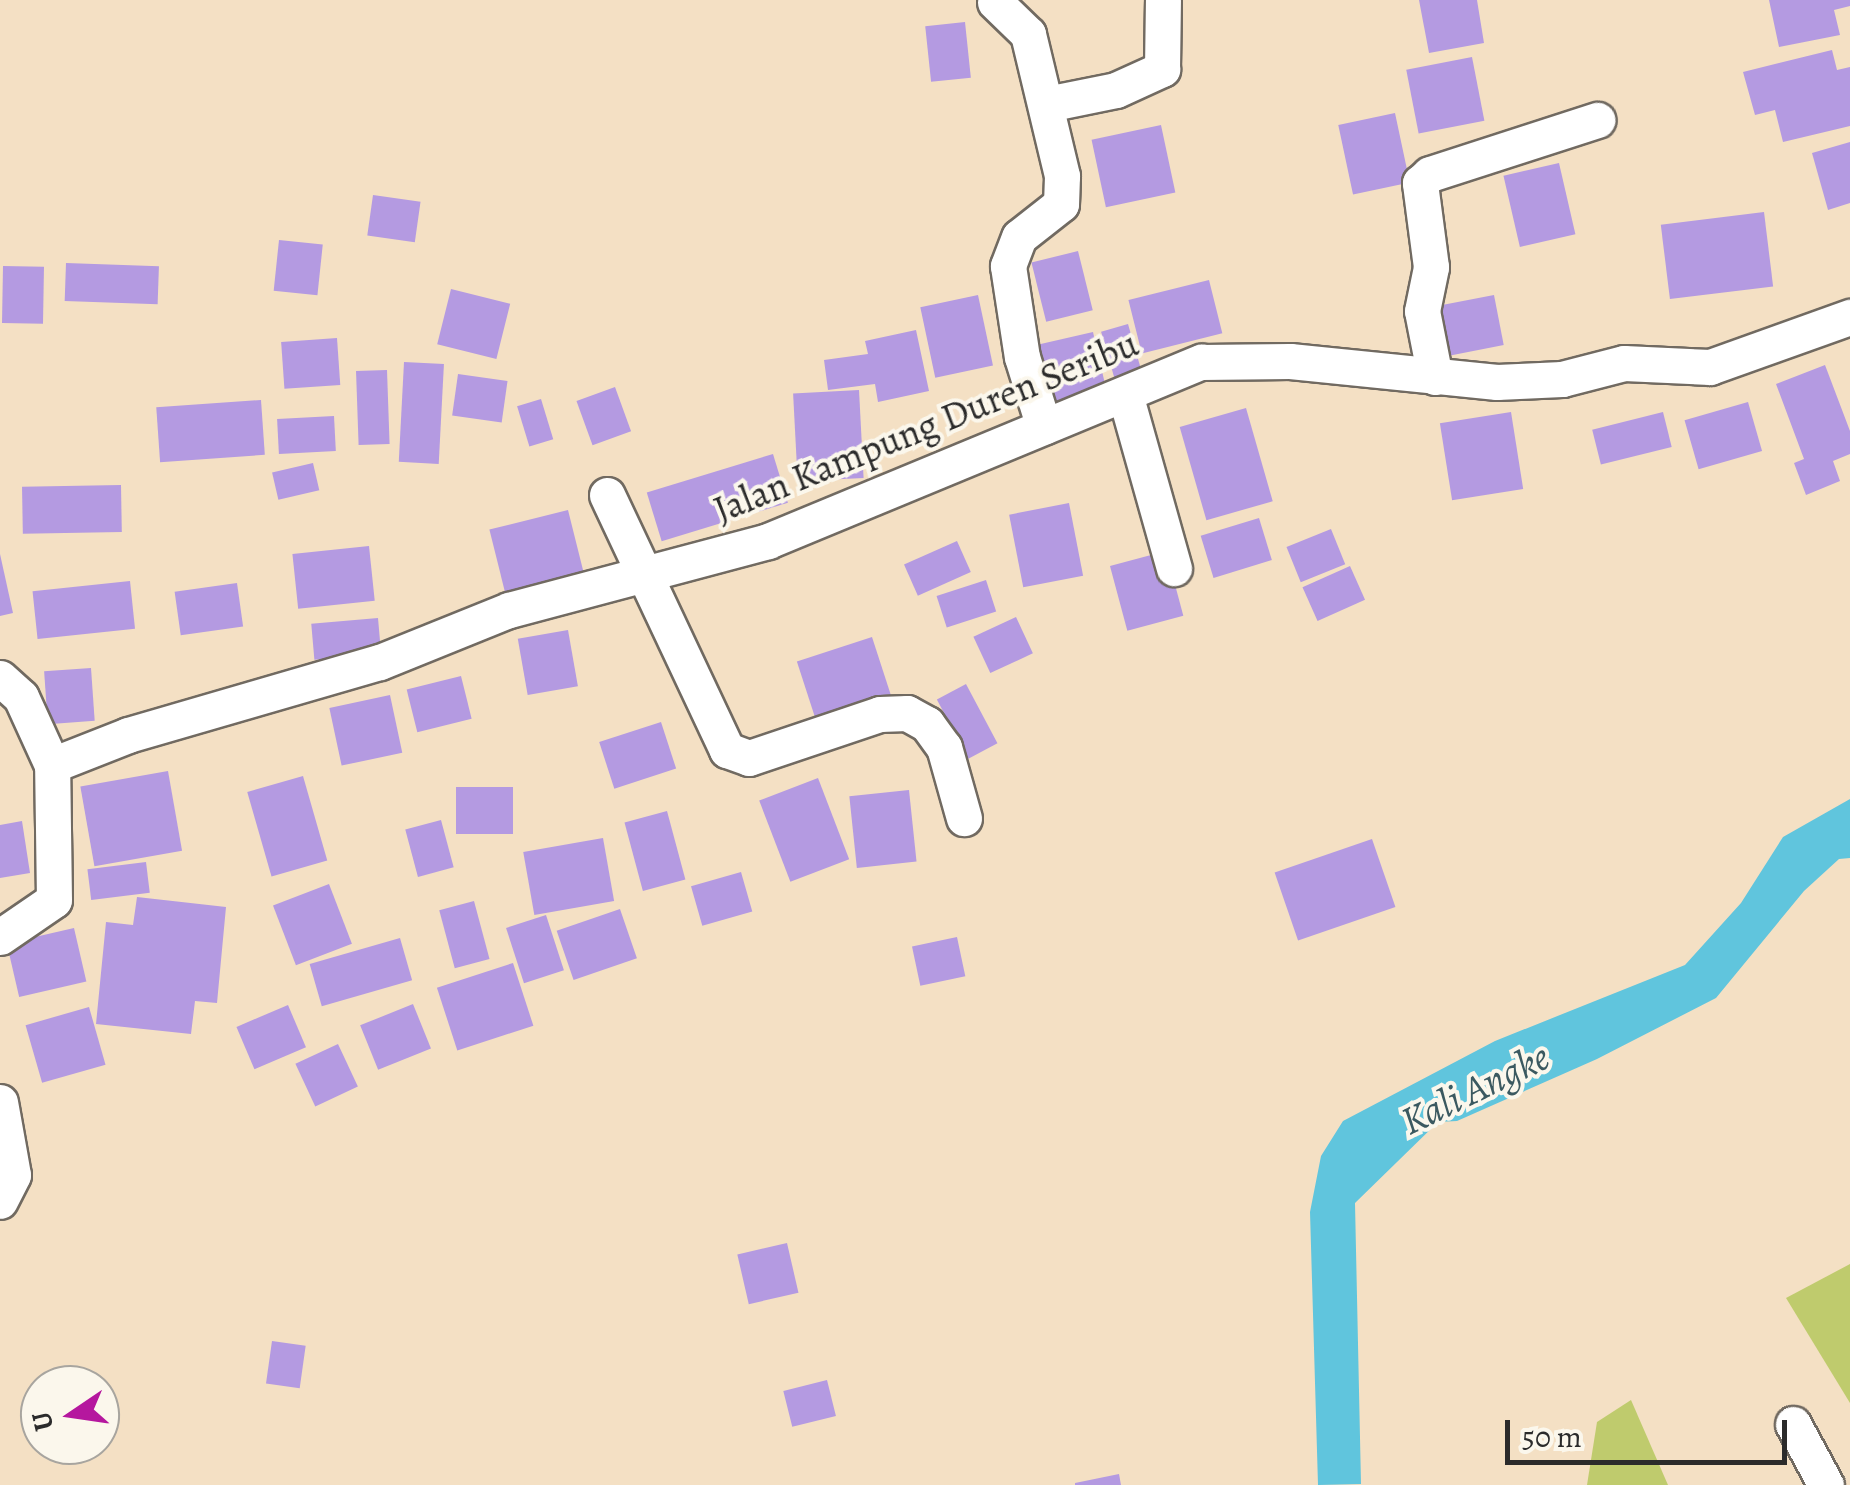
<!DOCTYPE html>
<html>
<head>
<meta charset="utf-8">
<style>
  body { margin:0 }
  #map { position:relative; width:1850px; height:1485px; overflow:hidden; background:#f4e0c4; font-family:Alegreya,serif }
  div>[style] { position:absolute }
  .green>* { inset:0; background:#bfcb6d }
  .water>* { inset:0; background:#60c5dd }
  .building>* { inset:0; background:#b49ae1; transform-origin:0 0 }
  .roads { filter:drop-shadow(2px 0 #716a61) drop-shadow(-2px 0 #716a61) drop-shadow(0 2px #716a61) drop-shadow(0 -2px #716a61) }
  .minor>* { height:35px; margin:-17.5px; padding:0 17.5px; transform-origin:17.5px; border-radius:17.5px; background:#fff }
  span { translate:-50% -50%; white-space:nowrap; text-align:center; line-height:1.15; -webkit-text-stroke:8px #fbf7ec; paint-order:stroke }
  .street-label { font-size:38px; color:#2b2b2b }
  .water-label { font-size:40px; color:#3b5960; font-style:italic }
  .north { position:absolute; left:20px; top:1365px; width:100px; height:100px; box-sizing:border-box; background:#fbf7ec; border:2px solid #a8a59f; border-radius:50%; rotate:257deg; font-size:28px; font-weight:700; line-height:40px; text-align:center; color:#2b2b2b }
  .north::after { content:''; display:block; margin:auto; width:35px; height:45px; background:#b5179e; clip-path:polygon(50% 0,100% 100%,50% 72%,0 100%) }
  .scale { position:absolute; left:1505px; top:1420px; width:282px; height:45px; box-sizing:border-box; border:5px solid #2b2b2b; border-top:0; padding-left:12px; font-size:30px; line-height:35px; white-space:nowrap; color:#2b2b2b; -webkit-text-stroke:8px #fbf7ec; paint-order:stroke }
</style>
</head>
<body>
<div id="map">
  <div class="green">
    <div style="clip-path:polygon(1850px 1264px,1850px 1403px,1786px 1298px)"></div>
    <div style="clip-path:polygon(1631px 1400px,1668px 1485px,1587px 1485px,1597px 1422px)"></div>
  </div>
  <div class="water">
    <div style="clip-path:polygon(1850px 799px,1850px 858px,1839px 859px,1804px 891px,1716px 998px,1597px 1059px,1457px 1121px,1438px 1122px,1355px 1203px,1361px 1484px,1318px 1485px,1310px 1212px,1321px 1156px,1343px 1121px,1495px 1041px,1685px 965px,1741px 903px,1783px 837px)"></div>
  </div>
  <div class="building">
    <div style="clip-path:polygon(1419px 0,1477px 0,1484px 43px,1429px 53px)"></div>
    <div style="clip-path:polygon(1769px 0,1850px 0,1850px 6px,1834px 10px,1840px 35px,1779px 47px)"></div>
    <div style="left:965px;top:22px;width:56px;height:40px;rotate:84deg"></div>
    <div style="clip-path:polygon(1832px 50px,1837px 70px,1850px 67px,1850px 126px,1783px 142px,1775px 110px,1755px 115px,1743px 72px)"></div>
    <div style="left:1472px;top:57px;width:65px;height:67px;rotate:79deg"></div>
    <div style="left:1395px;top:113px;width:71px;height:58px;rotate:78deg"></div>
    <div style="left:1161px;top:125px;width:69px;height:71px;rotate:78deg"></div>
    <div style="clip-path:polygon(1850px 142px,1850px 203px,1828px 210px,1812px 153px)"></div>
    <div style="left:1559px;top:163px;width:73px;height:57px;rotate:77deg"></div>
    <div style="left:373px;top:195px;width:48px;height:41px;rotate:8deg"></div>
    <div style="left:1764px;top:212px;width:75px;height:104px;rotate:83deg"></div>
    <div style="left:279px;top:240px;width:44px;height:51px;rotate:6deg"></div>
    <div style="left:1078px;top:251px;width:61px;height:48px;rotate:76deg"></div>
    <div style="left:66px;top:263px;width:93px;height:38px;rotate:2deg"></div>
    <div style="left:3px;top:266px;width:41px;height:57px;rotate:1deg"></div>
    <div style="left:1209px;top:280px;width:55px;height:83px;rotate:76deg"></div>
    <div style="left:451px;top:289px;width:61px;height:57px;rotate:14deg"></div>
    <div style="left:978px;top:295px;width:72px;height:59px;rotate:78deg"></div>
    <div style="left:1494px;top:295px;width:51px;height:66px;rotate:79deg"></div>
    <div style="left:1128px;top:324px;width:56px;height:28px;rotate:74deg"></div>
    <div style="clip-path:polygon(916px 330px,929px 391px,878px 402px,875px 384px,828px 390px,824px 360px,868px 354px,865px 341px)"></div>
    <div style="left:1093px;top:332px;width:61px;height:66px;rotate:77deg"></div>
    <div style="left:337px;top:338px;width:47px;height:56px;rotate:86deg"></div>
    <div style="left:404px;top:362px;width:40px;height:100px;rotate:3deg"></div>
    <div style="clip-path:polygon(1825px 365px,1850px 431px,1850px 454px,1833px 461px,1840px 481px,1806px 495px,1794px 463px,1804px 459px,1776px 384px)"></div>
    <div style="left:387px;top:370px;width:74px;height:31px;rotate:88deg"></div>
    <div style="left:458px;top:374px;width:50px;height:42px;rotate:8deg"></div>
    <div style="left:615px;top:387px;width:47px;height:41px;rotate:70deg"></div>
    <div style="left:859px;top:390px;width:88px;height:66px;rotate:87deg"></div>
    <div style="left:541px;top:399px;width:42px;height:25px;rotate:73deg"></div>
    <div style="left:261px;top:400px;width:55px;height:105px;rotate:86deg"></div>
    <div style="left:1748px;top:402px;width:51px;height:66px;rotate:74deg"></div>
    <div style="left:1246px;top:408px;width:97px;height:69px;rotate:74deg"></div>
    <div style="left:1511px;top:412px;width:78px;height:72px;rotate:81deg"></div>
    <div style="left:1663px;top:412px;width:36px;height:73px;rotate:76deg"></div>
    <div style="left:334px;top:416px;width:35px;height:57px;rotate:87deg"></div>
    <div style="left:773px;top:454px;width:51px;height:132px;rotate:73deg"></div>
    <div style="left:313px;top:463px;width:28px;height:42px;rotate:77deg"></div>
    <div style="left:121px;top:485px;width:47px;height:99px;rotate:89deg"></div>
    <div style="left:1069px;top:503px;width:74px;height:61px;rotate:79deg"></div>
    <div style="left:568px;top:510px;width:64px;height:81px;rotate:76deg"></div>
    <div style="left:1259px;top:518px;width:44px;height:61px;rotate:73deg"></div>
    <div style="left:1331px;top:529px;width:38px;height:48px;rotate:68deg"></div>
    <div style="left:957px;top:541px;width:34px;height:58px;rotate:66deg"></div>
    <div style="left:369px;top:546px;width:55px;height:77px;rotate:84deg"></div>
    <div style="left:1166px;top:551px;width:67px;height:58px;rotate:75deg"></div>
    <div style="clip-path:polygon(0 554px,13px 613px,0 616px)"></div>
    <div style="left:1350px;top:566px;width:37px;height:52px;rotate:66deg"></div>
    <div style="left:986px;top:580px;width:33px;height:52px;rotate:72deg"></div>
    <div style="left:130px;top:581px;width:48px;height:98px;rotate:84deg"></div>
    <div style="left:237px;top:583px;width:44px;height:63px;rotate:82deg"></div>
    <div style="left:1016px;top:617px;width:40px;height:47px;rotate:65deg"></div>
    <div style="left:378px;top:618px;width:36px;height:67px;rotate:85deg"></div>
    <div style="left:568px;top:630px;width:57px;height:51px;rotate:80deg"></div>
    <div style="left:872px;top:637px;width:62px;height:79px;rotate:72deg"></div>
    <div style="left:91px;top:668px;width:53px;height:47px;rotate:86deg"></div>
    <div style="left:461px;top:676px;width:44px;height:56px;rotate:76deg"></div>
    <div style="left:966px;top:684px;width:67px;height:33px;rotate:62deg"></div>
    <div style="left:390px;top:695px;width:59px;height:62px;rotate:78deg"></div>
    <div style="left:661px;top:722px;width:49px;height:65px;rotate:72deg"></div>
    <div style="left:168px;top:771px;width:81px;height:89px;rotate:80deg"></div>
    <div style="left:303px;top:776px;width:88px;height:58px;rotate:74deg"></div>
    <div style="left:818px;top:778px;width:87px;height:63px;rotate:69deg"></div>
    <div style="left:456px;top:787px;width:57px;height:47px"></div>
    <div style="left:909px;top:790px;width:72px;height:60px;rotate:84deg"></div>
    <div style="left:667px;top:811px;width:71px;height:44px;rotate:75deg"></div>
    <div style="left:441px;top:820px;width:49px;height:37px;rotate:75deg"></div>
    <div style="clip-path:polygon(22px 821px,30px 873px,0 878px,0 825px)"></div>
    <div style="left:603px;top:838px;width:64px;height:81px;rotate:80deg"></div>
    <div style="left:1372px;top:839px;width:72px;height:103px;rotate:71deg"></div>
    <div style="left:146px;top:862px;width:31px;height:59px;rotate:83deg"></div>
    <div style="left:741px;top:872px;width:41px;height:52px;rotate:74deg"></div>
    <div style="left:329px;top:884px;width:64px;height:60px;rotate:69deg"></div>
    <div style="clip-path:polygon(137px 897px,226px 907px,217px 1003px,195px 1001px,191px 1034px,96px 1024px,106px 922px,133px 925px)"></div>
    <div style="left:474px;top:901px;width:60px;height:36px;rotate:75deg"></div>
    <div style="left:620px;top:909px;width:52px;height:67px;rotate:71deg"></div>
    <div style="left:546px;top:915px;width:58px;height:42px;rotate:72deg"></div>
    <div style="left:74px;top:928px;width:55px;height:69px;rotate:77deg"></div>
    <div style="left:957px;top:937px;width:40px;height:46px;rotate:78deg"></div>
    <div style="left:400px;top:938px;width:44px;height:94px;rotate:74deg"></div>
    <div style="left:513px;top:963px;width:66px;height:80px;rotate:72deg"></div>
    <div style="left:413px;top:1004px;width:48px;height:57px;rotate:68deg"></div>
    <div style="left:288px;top:1005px;width:46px;height:56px;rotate:67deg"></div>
    <div style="left:89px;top:1007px;width:60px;height:66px;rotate:74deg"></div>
    <div style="left:338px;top:1044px;width:47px;height:47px;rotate:65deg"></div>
    <div style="left:787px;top:1243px;width:51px;height:51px;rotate:77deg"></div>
    <div style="left:272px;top:1341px;width:34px;height:43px;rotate:8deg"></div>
    <div style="left:827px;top:1380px;width:37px;height:45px;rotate:76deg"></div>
    <div style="clip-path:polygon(1119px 1474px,1121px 1485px,1075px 1485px,1075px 1483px)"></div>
  </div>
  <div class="roads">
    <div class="minor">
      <div style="left:995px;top:2px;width:46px;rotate:44.1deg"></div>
      <div style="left:1028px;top:34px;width:146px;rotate:76.5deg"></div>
      <div style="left:1062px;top:176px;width:28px;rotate:92deg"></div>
      <div style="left:1061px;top:204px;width:53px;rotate:141.8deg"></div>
      <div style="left:1019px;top:237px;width:31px;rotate:111deg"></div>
      <div style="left:1008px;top:266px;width:92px;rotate:81.3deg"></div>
      <div style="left:1022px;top:357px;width:73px;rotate:72.6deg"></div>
      <div style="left:1047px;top:104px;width:70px;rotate:-11.5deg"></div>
      <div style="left:1116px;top:90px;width:51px;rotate:-24.5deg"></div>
      <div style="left:1162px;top:69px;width:69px;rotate:-89.2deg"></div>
      <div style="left:1435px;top:377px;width:67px;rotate:-101.1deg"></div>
      <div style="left:1422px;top:311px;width:45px;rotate:-78.4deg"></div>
      <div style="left:1431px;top:267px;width:85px;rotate:-97.5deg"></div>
      <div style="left:1420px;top:183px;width:13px;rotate:-42deg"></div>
      <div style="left:1430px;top:174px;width:176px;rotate:-17.9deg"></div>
      <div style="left:1125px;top:394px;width:181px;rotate:74.3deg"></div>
      <div style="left:607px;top:495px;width:282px;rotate:64.8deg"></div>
      <div style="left:727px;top:750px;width:23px;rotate:20deg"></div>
      <div style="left:749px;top:758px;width:138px;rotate:-18.6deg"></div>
      <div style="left:880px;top:714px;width:27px;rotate:-2deg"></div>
      <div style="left:907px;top:713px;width:23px;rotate:29deg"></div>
      <div style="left:927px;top:724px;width:29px;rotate:54deg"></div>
      <div style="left:944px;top:747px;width:74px;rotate:74.3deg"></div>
      <div style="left:0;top:678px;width:28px;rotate:42deg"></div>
      <div style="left:21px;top:697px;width:75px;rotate:65.5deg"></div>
      <div style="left:52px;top:765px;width:82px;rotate:-21.5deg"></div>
      <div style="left:128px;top:735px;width:262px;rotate:-16.2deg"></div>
      <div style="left:380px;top:662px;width:139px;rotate:-22deg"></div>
      <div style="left:509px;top:610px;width:268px;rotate:-14.9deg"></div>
      <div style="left:768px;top:541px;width:469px;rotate:-22.5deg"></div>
      <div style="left:1201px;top:362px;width:89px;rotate:-0.6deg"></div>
      <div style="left:1290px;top:361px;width:208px;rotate:5.8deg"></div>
      <div style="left:1497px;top:382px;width:65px;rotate:-2.6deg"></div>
      <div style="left:1562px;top:379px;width:64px;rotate:-14.5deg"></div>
      <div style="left:1624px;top:363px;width:86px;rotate:2.7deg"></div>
      <div style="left:1710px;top:367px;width:149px;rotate:-19.7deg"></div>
      <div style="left:0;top:937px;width:65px;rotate:-34.4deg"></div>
      <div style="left:54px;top:900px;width:135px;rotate:-90.8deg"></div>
      <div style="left:0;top:1102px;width:74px;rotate:79.9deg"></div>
      <div style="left:13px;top:1175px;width:29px;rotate:117deg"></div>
      <div style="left:1793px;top:1424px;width:69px;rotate:61.6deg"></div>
    </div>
  </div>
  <div class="street-label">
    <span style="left:926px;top:427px;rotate:-22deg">Jalan Kampung Duren Seribu</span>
  </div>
  <div class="water-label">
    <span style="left:1475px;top:1089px;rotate:-26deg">Kali Angke</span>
  </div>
  <div class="north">U</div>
  <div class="scale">50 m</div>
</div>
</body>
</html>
